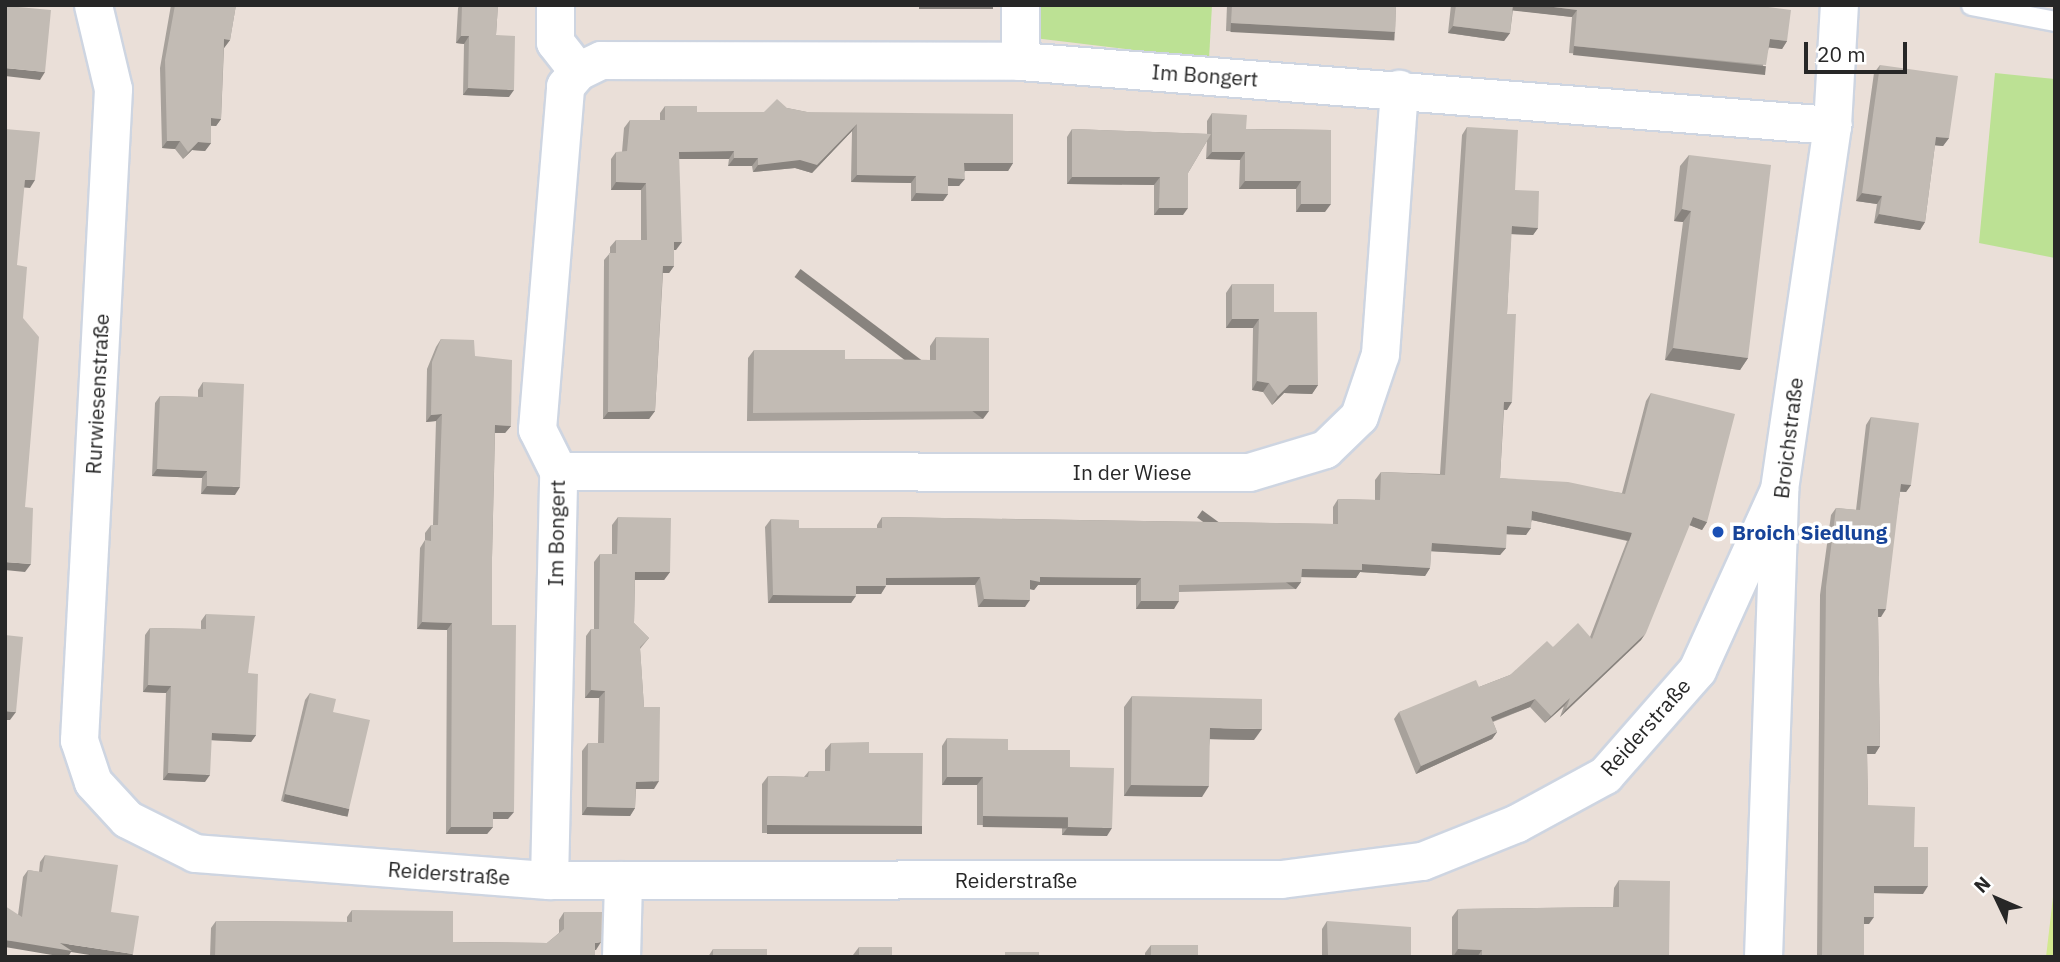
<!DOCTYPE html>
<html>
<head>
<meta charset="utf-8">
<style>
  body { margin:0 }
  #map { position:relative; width:2060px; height:962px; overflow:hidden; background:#eadfd8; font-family:"IBM Plex Sans",sans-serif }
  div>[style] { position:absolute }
  .green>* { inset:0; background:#bce194 }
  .pitch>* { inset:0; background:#d3e98f }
  .roads { filter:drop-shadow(2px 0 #ced5e1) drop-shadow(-2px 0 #ced5e1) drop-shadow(0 2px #ced5e1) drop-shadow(0 -2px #ced5e1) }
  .service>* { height:19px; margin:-9.5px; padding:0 9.5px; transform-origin:9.5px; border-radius:9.5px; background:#fff }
  .minor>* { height:37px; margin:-18.5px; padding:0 18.5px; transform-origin:18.5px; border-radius:18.5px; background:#fff }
  .wall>* { inset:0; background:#a7a19b }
  .shaded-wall>* { inset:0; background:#88837e; transform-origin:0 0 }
  .building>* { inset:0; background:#c2bbb4; transform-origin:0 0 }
  .dots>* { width:19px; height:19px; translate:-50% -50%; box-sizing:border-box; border:4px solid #fff; border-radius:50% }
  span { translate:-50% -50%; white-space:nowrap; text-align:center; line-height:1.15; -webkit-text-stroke:7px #fff; paint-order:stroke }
  .street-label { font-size:21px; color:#272727 }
  .transit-label { font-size:21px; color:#164399; font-weight:700 }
  .left { translate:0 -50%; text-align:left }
  .frame { position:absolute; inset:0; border:7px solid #272727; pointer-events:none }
  .north { position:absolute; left:1962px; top:864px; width:70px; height:70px; -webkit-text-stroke:5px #fff; paint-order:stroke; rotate:314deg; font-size:19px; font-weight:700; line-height:28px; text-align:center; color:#272727 }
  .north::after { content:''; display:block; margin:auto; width:24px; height:32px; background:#272727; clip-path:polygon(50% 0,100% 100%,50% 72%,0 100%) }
  .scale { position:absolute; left:1804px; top:42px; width:103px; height:32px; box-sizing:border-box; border:4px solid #272727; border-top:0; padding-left:9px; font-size:21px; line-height:24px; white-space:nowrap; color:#272727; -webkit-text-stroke:5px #fff; paint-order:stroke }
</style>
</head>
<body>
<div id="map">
  <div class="green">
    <div style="clip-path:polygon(1034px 5px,1212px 5px,1209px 59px,1034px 38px)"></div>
    <div style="clip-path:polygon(1995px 73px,2055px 79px,2055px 258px,1979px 243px)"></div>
  </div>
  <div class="pitch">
    <div style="clip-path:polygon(2055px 880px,2055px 957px,2046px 957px)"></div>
  </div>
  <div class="roads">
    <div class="service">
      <div style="left:1971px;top:5px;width:86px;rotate:10.8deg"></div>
    </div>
    <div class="minor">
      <div style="left:93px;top:5px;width:86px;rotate:76.6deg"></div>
      <div style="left:113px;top:89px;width:652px;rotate:92.99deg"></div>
      <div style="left:79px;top:740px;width:44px;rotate:71.6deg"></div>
      <div style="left:93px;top:782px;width:50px;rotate:47.4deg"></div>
      <div style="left:127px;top:819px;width:76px;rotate:26.6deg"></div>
      <div style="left:195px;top:853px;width:355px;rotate:4.4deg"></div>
      <div style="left:549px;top:880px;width:732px;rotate:-0.08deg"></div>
      <div style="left:1281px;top:879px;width:142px;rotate:-7.3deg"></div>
      <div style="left:1422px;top:861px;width:102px;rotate:-21.8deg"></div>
      <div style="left:1517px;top:823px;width:100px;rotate:-28.6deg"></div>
      <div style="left:1605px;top:775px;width:140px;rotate:-48.8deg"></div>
      <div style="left:1697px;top:670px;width:199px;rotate:-65.6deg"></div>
      <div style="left:555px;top:5px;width:37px;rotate:90deg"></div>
      <div style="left:555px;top:42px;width:37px;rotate:52deg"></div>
      <div style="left:1020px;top:5px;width:56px;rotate:90deg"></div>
      <div style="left:558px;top:471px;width:691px;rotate:0.08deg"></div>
      <div style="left:1249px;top:472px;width:79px;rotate:-16.8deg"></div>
      <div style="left:1325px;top:449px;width:47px;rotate:-44.1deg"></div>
      <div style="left:1359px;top:416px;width:65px;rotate:-71.3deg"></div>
      <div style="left:1380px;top:354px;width:266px;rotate:-85.9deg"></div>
      <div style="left:549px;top:880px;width:409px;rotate:-88.7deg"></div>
      <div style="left:558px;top:471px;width:47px;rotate:-116.6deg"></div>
      <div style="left:537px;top:429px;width:344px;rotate:-85.3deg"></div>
      <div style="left:565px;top:86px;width:20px;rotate:-49deg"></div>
      <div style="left:578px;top:71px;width:25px;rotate:-26deg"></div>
      <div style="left:601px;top:60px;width:419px;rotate:0.1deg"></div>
      <div style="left:1020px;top:61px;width:815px;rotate:4.51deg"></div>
      <div style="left:621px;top:957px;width:77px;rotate:-88.5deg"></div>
      <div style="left:1763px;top:957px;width:468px;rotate:-88deg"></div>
      <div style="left:1779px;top:489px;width:368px;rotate:-81.7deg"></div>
      <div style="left:1832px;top:125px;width:120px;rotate:-86.7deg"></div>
    </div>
  </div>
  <div class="wall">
    <div style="clip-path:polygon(171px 5px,236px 5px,230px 40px,224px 48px,221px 119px,216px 126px,211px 126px,211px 143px,205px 151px,192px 150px,183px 159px,175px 149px,162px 148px,160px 68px)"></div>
    <div style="clip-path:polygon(460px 5px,498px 5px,496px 35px,509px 97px,463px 95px,464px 44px,456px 43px,458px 8px)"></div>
    <div style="clip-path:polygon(1227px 5px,1396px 5px,1395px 32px,1390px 40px,1226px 31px)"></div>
    <div style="clip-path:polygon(1451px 5px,1753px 5px,1787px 41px,1782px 49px,1769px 47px,1761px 72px,1569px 53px,1572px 17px,1513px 10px,1510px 33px,1504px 41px,1448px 33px)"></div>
    <div style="clip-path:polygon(1880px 65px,1949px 138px,1943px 146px,1935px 145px,1925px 222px,1920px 230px,1874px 223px,1877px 204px,1856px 201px,1874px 73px)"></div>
    <div style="clip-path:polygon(665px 106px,697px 112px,764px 112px,787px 108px,807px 112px,1013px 163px,1008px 171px,965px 171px,959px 186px,948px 186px,948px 194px,943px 201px,911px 201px,911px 183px,851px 182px,852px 131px,812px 173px,795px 168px,753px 172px,752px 166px,728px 166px,729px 159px,679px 159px,676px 250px,674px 250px,674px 266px,669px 273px,663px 273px,655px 411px,649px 419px,603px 419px,604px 260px,610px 253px,610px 247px,616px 240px,641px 240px,641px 190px,611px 190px,611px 159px,616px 152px,622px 152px,624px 128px,630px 120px,660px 120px,660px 113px)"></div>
    <div style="clip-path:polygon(1212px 113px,1246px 129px,1331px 130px,1325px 212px,1296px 212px,1296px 189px,1239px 189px,1240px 160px,1206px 159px,1207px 141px,1188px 173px,1183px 215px,1154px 215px,1154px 185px,1067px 184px,1067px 137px,1072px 129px,1207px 134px,1207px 121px)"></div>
    <div style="clip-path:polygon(1467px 127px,1515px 190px,1538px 228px,1533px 235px,1511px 234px,1507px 314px,1507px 410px,1504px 410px,1500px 478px,1622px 493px,1646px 401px,1651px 393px,1707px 522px,1702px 530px,1689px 525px,1641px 640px,1560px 717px,1564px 706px,1545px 723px,1530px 707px,1493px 722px,1497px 732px,1492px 739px,1416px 774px,1394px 719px,1399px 712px,1479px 687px,1510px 675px,1553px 647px,1590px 637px,1627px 541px,1532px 520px,1526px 535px,1506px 534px,1506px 548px,1500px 555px,1431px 551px,1430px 568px,1425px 576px,1360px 572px,1356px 578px,1301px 577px,1301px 582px,1296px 589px,1179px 592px,1174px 609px,1136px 609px,1136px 585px,1038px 585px,1034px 590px,1030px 589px,1025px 607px,978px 607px,975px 585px,886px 585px,881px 594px,856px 594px,851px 603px,768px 603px,765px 527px,771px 519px,799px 528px,877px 528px,877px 525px,882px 517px,1333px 524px,1333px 507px,1338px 499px,1375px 500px,1375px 480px,1381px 472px,1440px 474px,1462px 135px)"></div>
    <div style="clip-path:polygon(1689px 155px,1748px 358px,1740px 370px,1665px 360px,1683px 222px,1674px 221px,1680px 166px)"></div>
    <div style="clip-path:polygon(1232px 284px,1274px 312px,1318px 385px,1312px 394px,1284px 393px,1272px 405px,1263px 392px,1252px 390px,1253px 328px,1226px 328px,1226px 293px)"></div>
    <div style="clip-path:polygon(936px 337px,983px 419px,747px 421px,748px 358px,754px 350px,845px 359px,930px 360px,930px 346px)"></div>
    <div style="clip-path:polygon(441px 339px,475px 356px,511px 426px,505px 433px,495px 433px,492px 558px,492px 625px,508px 819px,493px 819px,493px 827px,487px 834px,446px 834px,447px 630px,417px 629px,420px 548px,425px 540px,425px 533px,431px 525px,433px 525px,436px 421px,426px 422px,427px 369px,436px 347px)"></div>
    <div style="clip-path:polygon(203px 382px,235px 495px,201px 494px,202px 478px,152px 476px,155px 403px,160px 396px,198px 397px,198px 390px)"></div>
    <div style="clip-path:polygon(1871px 417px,1911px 485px,1906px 492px,1900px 492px,1881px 617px,1878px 617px,1880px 746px,1875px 754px,1867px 754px,1868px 805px,1914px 847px,1923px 894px,1874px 893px,1869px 924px,1864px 924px,1864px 957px,1817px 957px,1820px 595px,1831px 515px,1836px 508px,1856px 510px,1866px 425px)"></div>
    <div style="clip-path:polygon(618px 517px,670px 572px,664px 580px,635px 580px,634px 623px,649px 638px,640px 649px,644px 707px,654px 789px,636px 789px,635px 808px,630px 816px,582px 815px,582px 751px,588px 743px,598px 743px,599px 698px,585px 698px,586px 636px,591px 629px,594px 629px,594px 562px,600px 554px,612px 554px,612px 525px)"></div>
    <div style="clip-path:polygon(206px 614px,248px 673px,256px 735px,251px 742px,211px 740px,205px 782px,163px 780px,166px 693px,143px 692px,145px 635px,150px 628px,201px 629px,201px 621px)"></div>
    <div style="clip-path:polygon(310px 693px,333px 712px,344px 816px,281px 801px,305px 700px)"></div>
    <div style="clip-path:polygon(1132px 696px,1254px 740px,1210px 739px,1202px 797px,1124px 796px,1124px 707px)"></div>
    <div style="clip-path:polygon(947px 738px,1008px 750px,1070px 767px,1107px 836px,1062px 835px,1062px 826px,977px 825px,977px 785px,942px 785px,942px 746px)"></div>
    <div style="clip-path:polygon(831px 743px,869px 753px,922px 826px,917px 834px,762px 833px,762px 784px,768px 776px,804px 777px,809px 771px,825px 771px,825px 750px)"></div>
    <div style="clip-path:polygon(45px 855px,71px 952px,18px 915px,23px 877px,28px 870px,39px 872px,40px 862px)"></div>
    <div style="clip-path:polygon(1619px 880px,1669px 957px,1452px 957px,1452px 917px,1458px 909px,1613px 907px,1614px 888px)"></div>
    <div style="clip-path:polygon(352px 910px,453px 942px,547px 943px,559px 933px,559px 920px,564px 912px,596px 950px,595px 950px,595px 957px,210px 957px,211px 928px,216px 921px,347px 922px,347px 917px)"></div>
    <div style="clip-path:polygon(1327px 921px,1411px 957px,1322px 957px,1322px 929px)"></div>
    <div style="clip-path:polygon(1151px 945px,1198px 957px,1145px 957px,1145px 953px)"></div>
    <div style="clip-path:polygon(859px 947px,892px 957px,853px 957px,853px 955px)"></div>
    <div style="clip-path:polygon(713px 949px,767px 957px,708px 957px)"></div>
  </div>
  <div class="shaded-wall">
    <div style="left:919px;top:5px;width:74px;height:4px"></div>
    <div style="clip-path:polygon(1512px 5px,1538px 5px,1577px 10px,1572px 17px,1508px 10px)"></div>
    <div style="left:1231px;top:23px;width:164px;height:9px;rotate:3deg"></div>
    <div style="clip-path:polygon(1453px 26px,1510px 33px,1504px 41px,1448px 33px)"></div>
    <div style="clip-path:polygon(461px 36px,469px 36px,464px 44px,456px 43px)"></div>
    <div style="clip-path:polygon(224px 39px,230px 40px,224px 48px)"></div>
    <div style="clip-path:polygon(1770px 39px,1787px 41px,1782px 49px,1764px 47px)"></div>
    <div style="left:1574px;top:46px;width:193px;height:9px;rotate:6deg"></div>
    <div style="clip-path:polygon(5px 68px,45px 72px,40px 80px,5px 76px)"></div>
    <div style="clip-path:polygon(468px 88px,514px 90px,509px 97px,463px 95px)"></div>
    <div style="clip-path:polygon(211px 118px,221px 119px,216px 126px,206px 125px)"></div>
    <div style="clip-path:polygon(857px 124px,852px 131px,812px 173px,795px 168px,753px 172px,758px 165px)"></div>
    <div style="clip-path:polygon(1936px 137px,1949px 138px,1943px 146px,1931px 145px)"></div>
    <div style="clip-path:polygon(167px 141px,180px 141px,175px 149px,162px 148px)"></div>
    <div style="clip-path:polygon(198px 142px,211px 143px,205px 151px,192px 150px,183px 159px)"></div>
    <div style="clip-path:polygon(734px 151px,729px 159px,674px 159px,679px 152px)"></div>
    <div style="clip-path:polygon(1212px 152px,1245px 152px,1240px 160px,1206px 159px)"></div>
    <div style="clip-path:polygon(734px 158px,758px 158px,752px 166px,728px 166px)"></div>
    <div style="clip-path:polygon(964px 163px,1013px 163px,1008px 171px,959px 171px)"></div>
    <div style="clip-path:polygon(857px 175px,916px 176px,911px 183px,851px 182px)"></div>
    <div style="clip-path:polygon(1072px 177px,1160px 177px,1154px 185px,1067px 184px)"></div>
    <div style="clip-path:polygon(948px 178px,965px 179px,959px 186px,943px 186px)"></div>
    <div style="clip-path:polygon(25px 180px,35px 180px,30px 188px,19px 187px)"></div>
    <div style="clip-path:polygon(1245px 181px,1301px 181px,1296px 189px,1239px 189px)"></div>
    <div style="clip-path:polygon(616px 182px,646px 183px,641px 190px,611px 190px)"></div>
    <div style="clip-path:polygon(916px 193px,948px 194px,943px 201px,911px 201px)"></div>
    <div style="clip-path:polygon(1862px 193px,1882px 196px,1877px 204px,1856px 201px)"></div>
    <div style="clip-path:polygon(1301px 204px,1331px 204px,1325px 212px,1296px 212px)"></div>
    <div style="clip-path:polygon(1159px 208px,1188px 208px,1183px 215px,1154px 215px)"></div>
    <div style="clip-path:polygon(1682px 209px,1691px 211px,1683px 222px,1674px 221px)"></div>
    <div style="clip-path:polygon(1879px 214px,1925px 222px,1920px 230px,1874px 223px)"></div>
    <div style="clip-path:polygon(1512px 226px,1538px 228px,1533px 235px,1506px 234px)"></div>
    <div style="clip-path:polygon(674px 242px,682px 242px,676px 250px,669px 250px)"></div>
    <div style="clip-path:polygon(663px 266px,674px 266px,669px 273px,658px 273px)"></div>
    <div style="clip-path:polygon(1232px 319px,1259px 319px,1253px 328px,1226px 328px)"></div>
    <div style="clip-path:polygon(1673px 348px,1748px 358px,1740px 370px,1665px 360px)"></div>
    <div style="clip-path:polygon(1257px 381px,1269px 383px,1263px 392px,1252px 390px)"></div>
    <div style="clip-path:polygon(1289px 385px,1318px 385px,1312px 394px,1284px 393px,1272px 405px,1278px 396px)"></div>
    <div style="clip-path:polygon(1504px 402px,1512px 402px,1507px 410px,1499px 409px)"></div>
    <div style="clip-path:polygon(655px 411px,649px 419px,603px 419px,608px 412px)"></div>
    <div style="left:989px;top:411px;width:10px;height:236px;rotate:127deg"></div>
    <div style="clip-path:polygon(442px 414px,436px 421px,426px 422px,431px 415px)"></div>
    <div style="clip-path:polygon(495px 425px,511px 426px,505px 433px,490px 433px)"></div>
    <div style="clip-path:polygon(157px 469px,207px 471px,202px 478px,152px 476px)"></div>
    <div style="clip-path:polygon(1901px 484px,1911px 485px,1906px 492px,1896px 491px)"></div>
    <div style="clip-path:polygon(207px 486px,240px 487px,235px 495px,201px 494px)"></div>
    <div style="left:1532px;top:511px;width:102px;height:9px;rotate:12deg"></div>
    <div style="clip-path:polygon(1693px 517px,1707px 522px,1702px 530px,1687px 524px)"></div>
    <div style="clip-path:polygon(1507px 526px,1531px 528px,1526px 535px,1502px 534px)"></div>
    <div style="clip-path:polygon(1432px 543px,1506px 548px,1500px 555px,1426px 551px)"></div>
    <div style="clip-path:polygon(5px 562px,31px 564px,25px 572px,5px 570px)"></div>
    <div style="clip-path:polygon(1362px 564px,1430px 568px,1425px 576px,1360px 572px,1356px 578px,1296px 577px,1302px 569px)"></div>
    <div style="clip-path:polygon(635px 572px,670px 572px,664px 580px,630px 580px)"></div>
    <div style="clip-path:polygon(980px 577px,975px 585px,881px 585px,886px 578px)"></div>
    <div style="clip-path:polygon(1040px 577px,1141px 578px,1136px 585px,1038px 585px,1034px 590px,1025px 588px,1030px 580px)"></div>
    <div style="left:1301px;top:582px;width:9px;height:122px;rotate:126deg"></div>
    <div style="clip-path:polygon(856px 586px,886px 586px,881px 594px,851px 594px)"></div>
    <div style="clip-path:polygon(773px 595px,856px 596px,851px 603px,768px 603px)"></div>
    <div style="clip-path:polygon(984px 599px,1030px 600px,1025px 607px,978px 607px)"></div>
    <div style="clip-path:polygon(1141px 601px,1179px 601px,1174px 609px,1136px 609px)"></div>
    <div style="clip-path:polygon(1878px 609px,1886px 609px,1881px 617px,1873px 617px)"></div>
    <div style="clip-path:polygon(422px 622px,452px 623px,447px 630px,417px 629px)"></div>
    <div style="clip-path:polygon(1646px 633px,1641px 640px,1560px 717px,1566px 709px)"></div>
    <div style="clip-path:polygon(148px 685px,171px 686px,166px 693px,143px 692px)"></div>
    <div style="clip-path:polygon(591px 690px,605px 691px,599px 698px,585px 698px)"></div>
    <div style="clip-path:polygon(1570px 698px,1564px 706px,1545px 723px,1551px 716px)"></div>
    <div style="clip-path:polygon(1535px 699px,1530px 707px,1486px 724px,1491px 717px)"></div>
    <div style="clip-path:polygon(5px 711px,16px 712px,10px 720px,5px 720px)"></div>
    <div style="clip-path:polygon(1210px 728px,1262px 729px,1254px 740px,1202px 739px)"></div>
    <div style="clip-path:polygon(1497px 732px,1492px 739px,1416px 774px,1421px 766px)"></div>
    <div style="clip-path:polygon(212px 733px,256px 735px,251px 742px,207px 740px)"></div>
    <div style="clip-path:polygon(1867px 746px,1880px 746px,1875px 754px,1862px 754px)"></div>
    <div style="clip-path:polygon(168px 773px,210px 775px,205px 782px,163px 780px)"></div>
    <div style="clip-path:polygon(947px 777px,983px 777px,977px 785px,942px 785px)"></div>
    <div style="clip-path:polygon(659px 781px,654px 789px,630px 789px,636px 782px)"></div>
    <div style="clip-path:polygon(1131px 785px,1209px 786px,1202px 797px,1124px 796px)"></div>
    <div style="left:285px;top:794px;width:66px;height:8px;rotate:13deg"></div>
    <div style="clip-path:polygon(587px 807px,635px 808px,630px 816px,582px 815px)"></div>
    <div style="clip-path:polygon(493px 812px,514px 812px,508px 819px,487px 819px)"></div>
    <div style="left:983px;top:816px;width:85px;height:11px;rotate:1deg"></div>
    <div style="left:767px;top:825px;width:155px;height:9px"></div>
    <div style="clip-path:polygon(451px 827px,493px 827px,487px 834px,446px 834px)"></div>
    <div style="clip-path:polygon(1068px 827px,1112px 828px,1107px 836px,1062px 835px)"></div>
    <div style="clip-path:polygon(1874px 886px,1928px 886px,1923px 894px,1869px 893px)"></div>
    <div style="clip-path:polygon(1864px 917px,1874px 917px,1869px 924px,1859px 924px)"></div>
    <div style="clip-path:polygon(5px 940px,60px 943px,133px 954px,131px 957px,102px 957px,71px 952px,68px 957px,64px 957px,5px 947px)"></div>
    <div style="clip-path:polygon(601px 942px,596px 950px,590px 950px,595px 943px)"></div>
    <div style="clip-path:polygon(1458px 949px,1482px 950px,1477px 957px,1453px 957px)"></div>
    <div style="left:1328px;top:955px;width:31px;height:3px"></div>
    <div style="left:383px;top:956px;width:55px;height:1px"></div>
  </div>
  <div class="building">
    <div style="clip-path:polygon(5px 5px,18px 5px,18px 7px,51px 10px,45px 72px,5px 68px)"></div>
    <div style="clip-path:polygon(175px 5px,236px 5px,230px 40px,224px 39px,221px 119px,211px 118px,211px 143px,198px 142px,188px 152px,180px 141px,167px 141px,165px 60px)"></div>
    <div style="clip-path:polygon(462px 5px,498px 5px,496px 35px,515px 36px,514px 90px,468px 88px,469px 36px,461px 36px)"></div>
    <div style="clip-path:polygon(1232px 5px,1396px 5px,1395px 32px,1231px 23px)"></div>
    <div style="clip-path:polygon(1456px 5px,1513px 5px,1510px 33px,1453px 26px)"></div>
    <div style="clip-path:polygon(1538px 5px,1753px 5px,1791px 10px,1787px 41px,1770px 39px,1766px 65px,1574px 46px,1577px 10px)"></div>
    <div style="clip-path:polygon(1880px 65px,1958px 76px,1949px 138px,1936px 137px,1925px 222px,1879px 214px,1882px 196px,1862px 193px)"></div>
    <div style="clip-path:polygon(777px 99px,787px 108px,807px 112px,1013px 114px,1013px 163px,964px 163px,965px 179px,948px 178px,948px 194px,916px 193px,916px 176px,857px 175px,857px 124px,817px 165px,800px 160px,758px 165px,758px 158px,734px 158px,734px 151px,679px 152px,682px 242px,674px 242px,674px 266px,663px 266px,655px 411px,608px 412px,609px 253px,616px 253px,616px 240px,647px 240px,646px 183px,616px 182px,616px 152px,627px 151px,630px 120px,665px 120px,665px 106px,697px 106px,697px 112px,764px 112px)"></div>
    <div style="clip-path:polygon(1212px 113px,1247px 115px,1246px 129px,1331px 130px,1331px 204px,1301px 204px,1301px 181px,1245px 181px,1245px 152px,1212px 152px)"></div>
    <div style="clip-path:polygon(1467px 127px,1518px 130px,1515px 190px,1539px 191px,1538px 228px,1512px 226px,1507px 314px,1516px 314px,1512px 402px,1504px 402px,1500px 478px,1568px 482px,1625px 494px,1651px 393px,1735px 414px,1707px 522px,1693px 517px,1646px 633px,1566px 709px,1570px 698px,1551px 716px,1535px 699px,1491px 717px,1497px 732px,1421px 766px,1399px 712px,1476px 680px,1479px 687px,1510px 675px,1547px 641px,1553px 647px,1578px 623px,1592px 639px,1632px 533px,1532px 511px,1531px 528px,1507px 526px,1506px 548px,1432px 543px,1430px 568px,1362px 564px,1362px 570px,1302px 569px,1301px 582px,1179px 585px,1179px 601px,1141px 601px,1141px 578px,1040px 577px,1040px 582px,1030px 580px,1030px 600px,984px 599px,980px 577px,886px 578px,886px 586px,856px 586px,856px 596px,773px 595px,771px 519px,799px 520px,799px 528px,882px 528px,882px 517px,1338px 524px,1338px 499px,1380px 500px,1381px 472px,1445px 475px)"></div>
    <div style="clip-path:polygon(5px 129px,40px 132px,35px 180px,25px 180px,17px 265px,27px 267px,23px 318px,39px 337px,25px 507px,33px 508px,31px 564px,5px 562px)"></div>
    <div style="clip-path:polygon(1072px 129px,1211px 134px,1188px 173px,1188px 208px,1159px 208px,1160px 177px,1072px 177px)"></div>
    <div style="clip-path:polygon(1689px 155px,1771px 165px,1748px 358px,1673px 348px,1691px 211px,1682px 209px)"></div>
    <div style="clip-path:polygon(1232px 284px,1274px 284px,1274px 312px,1317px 312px,1318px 385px,1289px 385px,1278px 396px,1269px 383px,1257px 381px,1259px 319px,1232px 319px)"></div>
    <div style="clip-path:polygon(936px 337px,989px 338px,989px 411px,753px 413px,754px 350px,845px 350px,845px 359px,936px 360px)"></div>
    <div style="clip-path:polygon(441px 339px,474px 340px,475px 356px,512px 360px,511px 426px,495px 425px,492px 558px,492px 625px,516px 625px,514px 812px,493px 812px,493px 827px,451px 827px,452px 623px,422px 622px,425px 540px,431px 541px,431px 525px,438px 525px,442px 414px,431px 415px,432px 362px)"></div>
    <div style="clip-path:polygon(203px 382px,244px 384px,240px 487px,207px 486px,207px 471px,157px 469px,160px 396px,203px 397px)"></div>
    <div style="clip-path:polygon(1871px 417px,1919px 423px,1911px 485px,1901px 484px,1886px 609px,1878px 609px,1880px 746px,1867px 746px,1868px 805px,1915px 807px,1914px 847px,1928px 847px,1928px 886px,1874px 886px,1874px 917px,1864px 917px,1864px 957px,1822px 957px,1826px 587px,1836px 508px,1860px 510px)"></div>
    <div style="clip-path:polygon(618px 517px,671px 518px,670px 572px,635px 572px,634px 623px,649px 638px,640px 647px,644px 707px,660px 707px,659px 781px,636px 782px,635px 808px,587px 807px,588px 743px,604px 743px,605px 691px,591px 690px,591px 629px,599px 629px,600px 554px,617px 554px)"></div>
    <div style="clip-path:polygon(206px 614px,255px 616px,248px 673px,258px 674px,256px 735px,212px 733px,210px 775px,168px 773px,171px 686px,148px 685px,150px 628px,206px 629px)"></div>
    <div style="clip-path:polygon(5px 635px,23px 637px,16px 712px,5px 711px)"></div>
    <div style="clip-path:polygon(310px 693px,336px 699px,333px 712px,370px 720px,349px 809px,285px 794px)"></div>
    <div style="clip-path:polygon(1132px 696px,1262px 699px,1262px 729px,1210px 728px,1209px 786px,1131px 785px)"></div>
    <div style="clip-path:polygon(947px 738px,1008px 739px,1008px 750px,1070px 750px,1070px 767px,1114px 768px,1112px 828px,1068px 827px,1068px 817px,983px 816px,983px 777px,947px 777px)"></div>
    <div style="clip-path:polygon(869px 742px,869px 753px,923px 753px,922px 826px,767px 825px,768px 776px,808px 777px,809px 771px,830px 771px,831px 743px)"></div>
    <div style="clip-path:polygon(45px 855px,118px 865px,111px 912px,139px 916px,133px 954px,60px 943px,72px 951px,5px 940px,5px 906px,22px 917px,28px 870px,42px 872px)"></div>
    <div style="clip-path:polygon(1619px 880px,1670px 881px,1669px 957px,1482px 957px,1482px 950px,1458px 949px,1458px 909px,1619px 907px)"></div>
    <div style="clip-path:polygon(352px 910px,453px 911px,453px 942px,547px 943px,564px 929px,564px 912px,602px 912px,601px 942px,595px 943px,595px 957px,438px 957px,438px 956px,215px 957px,216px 921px,352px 922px)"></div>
    <div style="clip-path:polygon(1327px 921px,1411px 927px,1411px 957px,1359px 957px,1359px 955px,1328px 955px)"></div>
    <div style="left:1151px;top:945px;width:47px;height:12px"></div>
    <div style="left:859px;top:947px;width:33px;height:10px"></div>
    <div style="left:713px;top:949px;width:54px;height:8px"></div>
    <div style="left:1005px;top:952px;width:34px;height:5px"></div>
  </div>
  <div class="dots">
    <div style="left:1718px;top:532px;background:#1a4fb4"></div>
  </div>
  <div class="street-label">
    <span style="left:1205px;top:75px;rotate:4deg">Im Bongert</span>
    <span style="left:97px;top:394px;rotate:-87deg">Rurwiesenstraße</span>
    <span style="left:1788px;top:438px;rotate:-83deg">Broichstraße</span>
    <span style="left:1132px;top:472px">In der Wiese</span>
    <span style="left:556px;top:533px;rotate:-89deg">Im Bongert</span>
    <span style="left:1645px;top:727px;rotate:-48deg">Reiderstraße</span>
    <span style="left:449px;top:873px;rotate:4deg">Reiderstraße</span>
    <span style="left:1016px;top:880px">Reiderstraße</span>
  </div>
  <div class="transit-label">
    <span class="left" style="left:1732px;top:532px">Broich Siedlung</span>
  </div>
  <div class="frame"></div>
  <div class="north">N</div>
  <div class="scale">20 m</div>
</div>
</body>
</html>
